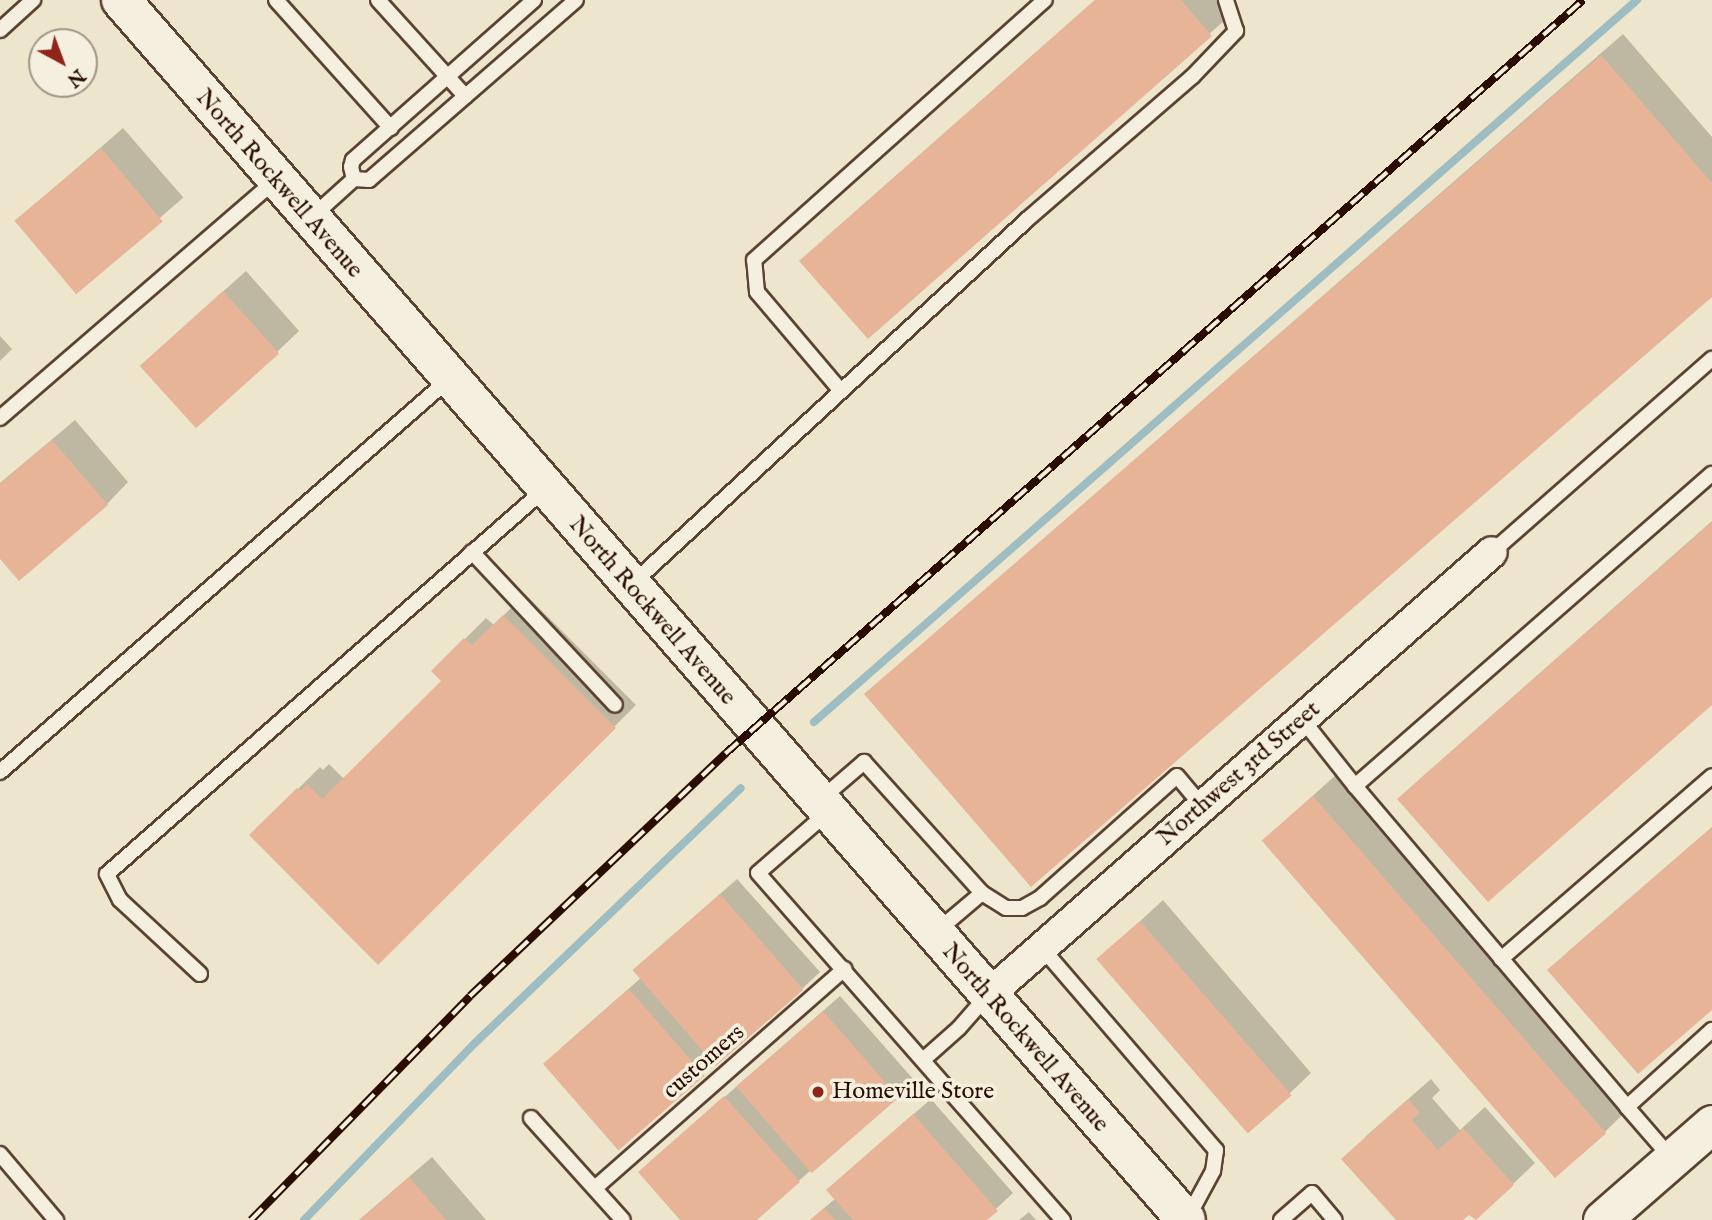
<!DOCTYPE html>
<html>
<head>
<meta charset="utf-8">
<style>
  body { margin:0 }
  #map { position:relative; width:1712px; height:1220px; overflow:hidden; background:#eee6cc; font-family:"IM FELL English",serif }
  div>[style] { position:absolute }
  .shadow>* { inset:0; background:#0003; transform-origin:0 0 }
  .stream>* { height:8px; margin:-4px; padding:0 4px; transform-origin:4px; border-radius:4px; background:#9ebdc2 }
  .building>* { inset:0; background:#e7b498; transform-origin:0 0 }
  .roads { filter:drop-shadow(2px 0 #5b4333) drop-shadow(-2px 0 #5b4333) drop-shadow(0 2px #5b4333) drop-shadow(0 -2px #5b4333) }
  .service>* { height:14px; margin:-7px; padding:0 7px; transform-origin:7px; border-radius:7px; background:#f4efde }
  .minor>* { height:30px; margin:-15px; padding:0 15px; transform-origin:15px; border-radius:15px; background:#f4efde }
  .tertiary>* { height:37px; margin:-18.5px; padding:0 18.5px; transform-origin:18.5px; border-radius:18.5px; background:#f4efde }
  .secondary>* { height:38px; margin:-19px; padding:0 19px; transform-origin:19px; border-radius:19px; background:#f4efde }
  .rail>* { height:8px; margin-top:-4px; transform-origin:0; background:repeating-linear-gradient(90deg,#f4efde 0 16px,#2a0d00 0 32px); box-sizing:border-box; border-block:2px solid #2a0d00 }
  .dots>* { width:19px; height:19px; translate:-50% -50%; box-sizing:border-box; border:4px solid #f4efde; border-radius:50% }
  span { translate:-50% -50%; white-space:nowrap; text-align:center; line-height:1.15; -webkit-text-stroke:7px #f4efde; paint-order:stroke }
  .street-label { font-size:24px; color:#2a0d00 }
  .poi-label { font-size:24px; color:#2a0d00 }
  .left { translate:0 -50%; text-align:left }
  .north { position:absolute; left:28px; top:28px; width:70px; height:70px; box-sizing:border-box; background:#f4efde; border:2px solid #a39585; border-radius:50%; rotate:139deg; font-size:19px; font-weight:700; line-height:28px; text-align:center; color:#2a0d00 }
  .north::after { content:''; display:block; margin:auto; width:24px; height:32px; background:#8f2418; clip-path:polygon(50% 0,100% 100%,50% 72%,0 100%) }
</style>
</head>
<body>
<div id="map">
  <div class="shadow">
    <div style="clip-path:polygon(1095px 0,1221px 0,1233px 13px,868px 337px,823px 240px)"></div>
    <div style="clip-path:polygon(1623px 34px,1712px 137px,1712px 294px,866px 694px)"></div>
    <div style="left:123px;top:128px;width:92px;height:141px;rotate:49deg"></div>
    <div style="clip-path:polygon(246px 271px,299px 331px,277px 352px,141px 365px)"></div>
    <div style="clip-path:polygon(0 336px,12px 349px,0 361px)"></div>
    <div style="clip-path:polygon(75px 420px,128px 482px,107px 504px,0 556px,0 483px)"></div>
    <div style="clip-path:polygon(1712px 521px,1712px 703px,1399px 799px,1421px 778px)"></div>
    <div style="clip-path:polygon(525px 594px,636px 705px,378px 962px,252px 835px,320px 767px,323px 770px,329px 764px,344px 779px,443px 681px,433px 671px,486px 618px,494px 625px)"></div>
    <div style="clip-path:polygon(1336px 775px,1625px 1112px,1603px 1134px,1263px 840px)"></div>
    <div style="clip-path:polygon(1712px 827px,1712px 1008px,1550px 970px,1571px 949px)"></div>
    <div style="clip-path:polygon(737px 879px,820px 972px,803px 988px,704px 1074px,561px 1048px,642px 977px,652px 954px)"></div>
    <div style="clip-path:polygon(1163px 900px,1311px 1073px,1289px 1094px,1099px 959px)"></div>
    <div style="clip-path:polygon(840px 996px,914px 1080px,754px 1220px,682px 1220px,657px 1156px)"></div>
    <div style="clip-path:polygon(1431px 1079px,1440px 1090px,1432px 1098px,1460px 1130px,1485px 1107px,1535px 1163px,1513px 1184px,1461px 1220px,1398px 1220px,1365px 1137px)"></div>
    <div style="clip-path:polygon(931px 1099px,1013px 1193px,984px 1220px,810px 1220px,836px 1198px,845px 1174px)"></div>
    <div style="clip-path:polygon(432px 1157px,486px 1220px,359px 1220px)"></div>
    <div style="clip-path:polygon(1029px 1212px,1036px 1220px,1019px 1220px)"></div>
  </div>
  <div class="stream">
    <div style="left:814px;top:722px;width:1095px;rotate:-41.26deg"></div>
    <div style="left:304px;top:1220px;width:246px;rotate:-46deg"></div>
    <div style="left:475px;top:1043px;width:368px;rotate:-43.8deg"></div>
  </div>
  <div class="building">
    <div style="clip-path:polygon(1095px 0,1181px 0,1212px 36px,868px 339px,799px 261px)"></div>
    <div style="clip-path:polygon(1601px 55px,1712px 183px,1712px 297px,1031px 887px,864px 694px)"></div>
    <div style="left:101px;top:148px;width:96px;height:113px;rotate:50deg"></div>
    <div style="left:223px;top:291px;width:84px;height:112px;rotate:48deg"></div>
    <div style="clip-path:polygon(52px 440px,108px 505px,19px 581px,0 559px,0 484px)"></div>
    <div style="clip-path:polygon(1712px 522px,1712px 705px,1488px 902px,1397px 799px)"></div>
    <div style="clip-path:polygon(503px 615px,616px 728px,378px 965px,249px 835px,297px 788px,301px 791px,307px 784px,322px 799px,441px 681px,431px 671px,464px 638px,472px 645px)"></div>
    <div style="left:1313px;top:796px;width:447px;height:68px;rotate:49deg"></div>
    <div style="clip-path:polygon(1712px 827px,1712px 1010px,1638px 1074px,1547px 970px)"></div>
    <div style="left:720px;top:894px;width:127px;height:116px;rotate:49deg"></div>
    <div style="left:1140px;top:921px;width:231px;height:58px;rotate:49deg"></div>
    <div style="left:629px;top:989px;width:115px;height:114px;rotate:49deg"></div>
    <div style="left:823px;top:1011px;width:115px;height:115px;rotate:49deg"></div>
    <div style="clip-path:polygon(724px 1096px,800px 1182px,757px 1220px,680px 1220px,638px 1172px)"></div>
    <div style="clip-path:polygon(1408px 1099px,1420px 1113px,1412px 1120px,1438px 1150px,1463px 1128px,1514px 1185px,1476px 1220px,1469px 1215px,1463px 1220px,1396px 1220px,1341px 1159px)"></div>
    <div style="clip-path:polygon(913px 1114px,998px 1211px,987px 1220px,853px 1220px,826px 1190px)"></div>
    <div style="clip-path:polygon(409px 1177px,446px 1220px,360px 1220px)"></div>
    <div style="clip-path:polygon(824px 1208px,835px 1220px,810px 1220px)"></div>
  </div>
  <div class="roads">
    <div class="service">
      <div style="left:276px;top:0;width:172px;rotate:48.1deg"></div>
      <div style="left:378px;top:0;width:130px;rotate:47.8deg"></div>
      <div style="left:534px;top:0;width:242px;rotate:138.5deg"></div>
      <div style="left:353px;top:160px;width:7px;rotate:106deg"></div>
      <div style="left:351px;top:167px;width:12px;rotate:76deg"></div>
      <div style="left:354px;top:179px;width:15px;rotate:4deg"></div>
      <div style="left:369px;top:180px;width:274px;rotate:-41deg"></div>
      <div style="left:0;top:30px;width:45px;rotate:-42.3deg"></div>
      <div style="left:313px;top:216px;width:55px;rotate:-42.1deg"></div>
      <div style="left:841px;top:391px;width:130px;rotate:-130.3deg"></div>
      <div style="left:757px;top:292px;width:32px;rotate:-95deg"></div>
      <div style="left:754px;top:260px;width:390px;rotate:-41.8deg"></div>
      <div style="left:0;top:418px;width:364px;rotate:-40.8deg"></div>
      <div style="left:472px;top:552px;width:209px;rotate:46.9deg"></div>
      <div style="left:1492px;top:552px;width:293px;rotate:-41.3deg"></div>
      <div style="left:633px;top:583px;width:539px;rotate:-42.67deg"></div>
      <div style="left:1029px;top:218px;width:216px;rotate:-40.9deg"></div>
      <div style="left:1192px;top:77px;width:64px;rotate:-46.3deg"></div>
      <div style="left:1236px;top:31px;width:33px;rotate:-108deg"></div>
      <div style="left:1302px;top:719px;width:85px;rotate:51.7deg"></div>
      <div style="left:1355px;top:786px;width:474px;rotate:-41.2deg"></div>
      <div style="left:0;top:772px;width:597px;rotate:-41.19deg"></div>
      <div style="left:1355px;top:786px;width:421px;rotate:49.7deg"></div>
      <div style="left:821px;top:799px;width:57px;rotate:-40.7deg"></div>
      <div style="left:864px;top:762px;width:176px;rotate:48deg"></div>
      <div style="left:982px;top:893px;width:59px;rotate:139.8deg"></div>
      <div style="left:827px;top:813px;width:91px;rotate:139deg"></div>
      <div style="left:758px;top:873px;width:462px;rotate:48.7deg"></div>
      <div style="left:982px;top:893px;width:28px;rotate:32deg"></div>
      <div style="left:1006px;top:908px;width:16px"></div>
      <div style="left:1022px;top:908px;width:21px;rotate:-29deg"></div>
      <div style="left:1040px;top:898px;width:183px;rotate:-41.7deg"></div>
      <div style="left:1177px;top:776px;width:39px;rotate:50deg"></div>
      <div style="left:1042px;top:948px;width:267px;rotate:49.3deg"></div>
      <div style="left:1216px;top:1150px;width:21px;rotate:98deg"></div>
      <div style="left:1213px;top:1171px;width:55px;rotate:118.4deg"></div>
      <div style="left:1501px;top:959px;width:279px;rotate:-40.9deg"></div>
      <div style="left:200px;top:974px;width:109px;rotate:-137.2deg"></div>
      <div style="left:120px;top:900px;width:29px;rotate:-117deg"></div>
      <div style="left:107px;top:874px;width:583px;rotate:-41.32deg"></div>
      <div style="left:923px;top:1060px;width:48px;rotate:-41.6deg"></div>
      <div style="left:959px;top:1028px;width:43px;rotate:-48.8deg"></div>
      <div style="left:531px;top:1118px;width:137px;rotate:48deg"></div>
      <div style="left:0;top:1154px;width:87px;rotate:49.7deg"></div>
      <div style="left:1672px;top:1159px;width:69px;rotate:-130.9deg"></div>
      <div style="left:1627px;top:1107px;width:115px;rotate:-42.2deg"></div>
      <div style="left:595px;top:1188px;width:332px;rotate:-41.3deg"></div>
      <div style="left:1281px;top:1220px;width:41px;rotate:-41.1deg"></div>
      <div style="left:1312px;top:1193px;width:35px;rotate:50deg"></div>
    </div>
    <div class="minor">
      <div style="left:987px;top:996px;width:672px;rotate:-41.32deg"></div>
    </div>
    <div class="tertiary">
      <div style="left:1602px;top:1220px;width:146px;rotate:-41.1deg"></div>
    </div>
    <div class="secondary">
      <div style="left:121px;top:0;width:1619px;rotate:48.88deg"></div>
    </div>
  </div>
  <div class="rail">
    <div style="left:251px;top:1220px;width:313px;rotate:-45.6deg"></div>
    <div style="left:470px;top:996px;width:353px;rotate:-43.5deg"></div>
    <div style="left:726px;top:753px;width:1141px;rotate:-41.3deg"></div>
  </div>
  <div class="dots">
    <div style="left:818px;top:1092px;background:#8f2418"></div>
  </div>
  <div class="street-label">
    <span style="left:279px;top:184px;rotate:49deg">North Rockwell Avenue</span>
    <span style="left:652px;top:611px;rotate:49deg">North Rockwell Avenue</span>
    <span style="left:1239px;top:774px;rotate:-41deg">Northwest 3rd Street</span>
    <span style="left:1025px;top:1038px;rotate:49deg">North Rockwell Avenue</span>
    <span style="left:704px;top:1062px;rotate:-41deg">customers</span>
  </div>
  <div class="poi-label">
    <span class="left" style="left:832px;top:1092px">Homeville Store</span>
  </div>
  <div class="north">N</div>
</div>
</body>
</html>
